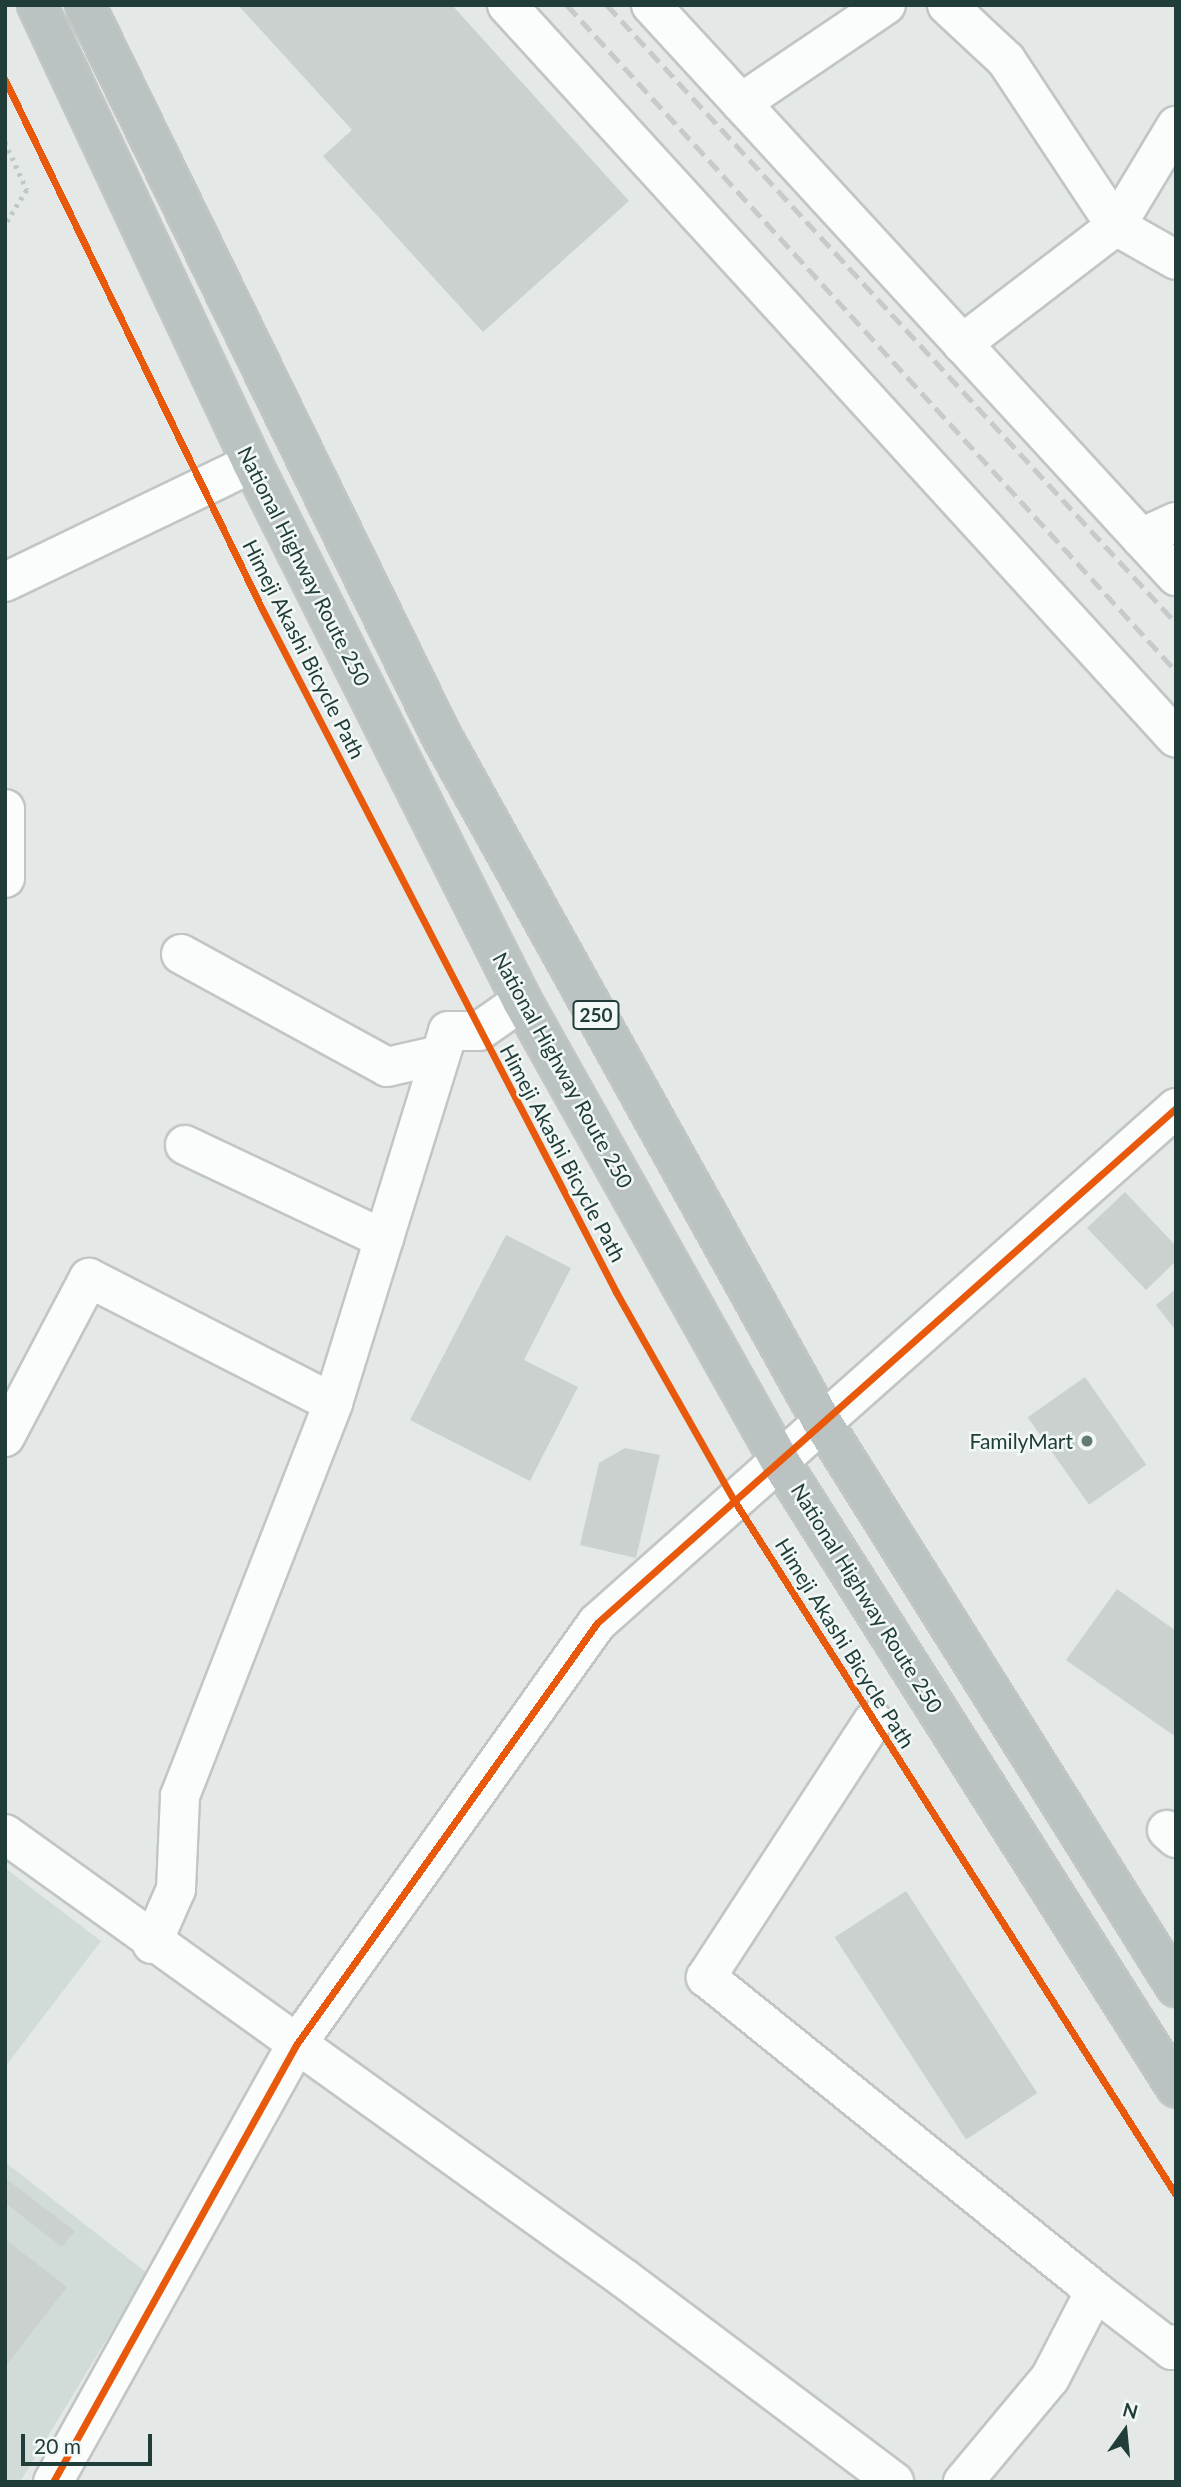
<!DOCTYPE html>
<html>
<head>
<meta charset="utf-8">
<style>
  body { margin:0 }
  #map { position:relative; width:1181px; height:2487px; overflow:hidden; background:#e4e9e8; font-family:Lato,sans-serif }
  div>[style] { position:absolute }
  .built>* { inset:0; background:#d1dbd8 }
  .building>* { inset:0; background:#cbd1cf; transform-origin:0 0 }
  .path>* { height:4.5px; margin-top:-2.25px; transform-origin:0; background:repeating-linear-gradient(90deg,#c1c9c8 0 3.5px,transparent 0 8.5px) }
  .roads { filter:drop-shadow(2px 0 #c1c6c5) drop-shadow(-2px 0 #c1c6c5) drop-shadow(0 2px #c1c6c5) drop-shadow(0 -2px #c1c6c5) }
  .street>* { height:38px; margin:-19px; padding:0 19px; transform-origin:19px; border-radius:19px; background:#fbfcfc }
  .secondary>* { height:38px; margin:-19px; padding:0 19px; transform-origin:19px; border-radius:19px; background:#fbfcfc }
  .highway>* { height:38px; margin:-19px; padding:0 19px; transform-origin:19px; border-radius:19px; background:#bac2c2 }
  .rail>* { height:5px; margin-top:-2.5px; transform-origin:0; background:repeating-linear-gradient(90deg,#c7caca 0 14px,transparent 0 21px) }
  .cycleway>* { height:7px; margin:-3.5px; padding:0 3.5px; transform-origin:3.5px; border-radius:3.5px; background:#e8590c }
  .dots>* { width:19px; height:19px; translate:-50% -50%; box-sizing:border-box; border:4px solid #f2f8f6; border-radius:50% }
  span { translate:-50% -50%; white-space:nowrap; text-align:center; line-height:1.15; -webkit-text-stroke:5px #f2f8f6; paint-order:stroke }
  .shield-label span { padding:2px 5px; background:#f2f8f6; border:2px solid; border-radius:5px; -webkit-text-stroke-width:0 }
  .shield-label { font-size:19px; color:#213d3a; font-weight:700 }
  .street-label { font-size:21px; color:#213d3a }
  .poi-label { font-size:21px; color:#213d3a }
  .right { translate:-100% -50%; text-align:right }
  .frame { position:absolute; inset:0; border:7px solid #213d3a; pointer-events:none }
  .north { position:absolute; left:1090px; top:2396px; width:70px; height:70px; -webkit-text-stroke:5px #f2f8f6; paint-order:stroke; rotate:15deg; font-size:19px; font-weight:700; line-height:28px; text-align:center; color:#213d3a }
  .north::after { content:''; display:block; margin:auto; width:24px; height:32px; background:#213d3a; clip-path:polygon(50% 0,100% 100%,50% 72%,0 100%) }
  .scale { position:absolute; left:21px; top:2434px; width:131px; height:32px; box-sizing:border-box; border:4px solid #213d3a; border-top:0; padding-left:9px; font-size:21px; line-height:24px; white-space:nowrap; color:#213d3a; -webkit-text-stroke:5px #f2f8f6; paint-order:stroke }
</style>
</head>
<body>
<div id="map">
  <div class="built">
    <div style="clip-path:polygon(5px 1868px,101px 1941px,5px 2067px)"></div>
    <div style="clip-path:polygon(5px 2162px,147px 2273px,20px 2482px,5px 2482px)"></div>
  </div>
  <div class="building">
    <div style="clip-path:polygon(238px 5px,452px 5px,629px 201px,483px 332px,323px 156px,352px 130px)"></div>
    <div style="clip-path:polygon(1125px 1192px,1176px 1246px,1176px 1261px,1146px 1290px,1087px 1228px)"></div>
    <div style="clip-path:polygon(506px 1235px,571px 1268px,524px 1360px,578px 1387px,530px 1481px,410px 1420px)"></div>
    <div style="clip-path:polygon(1176px 1289px,1176px 1331px,1156px 1305px)"></div>
    <div style="left:1085px;top:1377px;width:107px;height:70px;rotate:55deg"></div>
    <div style="clip-path:polygon(625px 1448px,660px 1455px,636px 1558px,580px 1545px,599px 1463px)"></div>
    <div style="clip-path:polygon(1117px 1589px,1176px 1631px,1176px 1737px,1066px 1660px)"></div>
    <div style="left:906px;top:1891px;width:241px;height:85px;rotate:57deg"></div>
    <div style="clip-path:polygon(5px 2178px,75px 2231px,62px 2247px,5px 2203px)"></div>
    <div style="clip-path:polygon(5px 2239px,67px 2287px,5px 2367px)"></div>
  </div>
  <div class="path">
    <div style="left:5px;top:142px;width:53px;rotate:65.4deg"></div>
    <div style="left:27px;top:190px;width:41px;rotate:122.2deg"></div>
  </div>
  <div class="roads">
    <div class="street">
      <div style="left:507px;top:5px;width:992px;rotate:47.61deg"></div>
      <div style="left:651px;top:5px;width:776px;rotate:47.4deg"></div>
      <div style="left:947px;top:5px;width:81px;rotate:43deg"></div>
      <div style="left:1006px;top:60px;width:199px;rotate:56.5deg"></div>
      <div style="left:1116px;top:226px;width:69px;rotate:29.5deg"></div>
      <div style="left:741px;top:103px;width:175px;rotate:-34.1deg"></div>
      <div style="left:962px;top:344px;width:194px;rotate:-37.5deg"></div>
      <div style="left:1116px;top:226px;width:117px;rotate:-59deg"></div>
      <div style="left:1141px;top:538px;width:38px;rotate:-25deg"></div>
      <div style="left:5px;top:582px;width:274px;rotate:-25.7deg"></div>
      <div style="left:5px;top:809px;width:69px;rotate:90deg"></div>
      <div style="left:181px;top:954px;width:235px;rotate:28.7deg"></div>
      <div style="left:387px;top:1067px;width:54px;rotate:-12.8deg"></div>
      <div style="left:185px;top:1145px;width:220px;rotate:25.3deg"></div>
      <div style="left:5px;top:1437px;width:180px;rotate:-62.2deg"></div>
      <div style="left:89px;top:1278px;width:274px;rotate:27.1deg"></div>
      <div style="left:873px;top:1721px;width:306px;rotate:123.1deg"></div>
      <div style="left:706px;top:1977px;width:500px;rotate:38.9deg"></div>
      <div style="left:1095px;top:2291px;width:98px;rotate:117.3deg"></div>
      <div style="left:1050px;top:2378px;width:136px;rotate:129.9deg"></div>
      <div style="left:1167px;top:1830px;width:12px;rotate:42deg"></div>
      <div style="left:5px;top:1834px;width:763px;rotate:35.67deg"></div>
      <div style="left:625px;top:2279px;width:337px;rotate:37deg"></div>
      <div style="left:152px;top:1944px;width:60px;rotate:-66.4deg"></div>
      <div style="left:176px;top:1889px;width:93px;rotate:-87.5deg"></div>
      <div style="left:180px;top:1796px;width:422px;rotate:-68.7deg"></div>
      <div style="left:333px;top:1403px;width:389px;rotate:-72.8deg"></div>
      <div style="left:448px;top:1031px;width:31px"></div>
      <div style="left:479px;top:1031px;width:52px;rotate:-34.9deg"></div>
      <div style="left:1095px;top:2291px;width:97px;rotate:37.5deg"></div>
      <div style="left:1172px;top:2350px;width:7px;rotate:-56deg"></div>
      <div style="left:53px;top:2482px;width:500px;rotate:-60.92deg"></div>
    </div>
    <div class="secondary">
      <div style="left:296px;top:2045px;width:518px;rotate:-54.5deg"></div>
      <div style="left:597px;top:1623px;width:775px;rotate:-41.65deg"></div>
    </div>
    <div class="highway">
      <div style="left:37px;top:5px;width:506px;rotate:64.85deg"></div>
      <div style="left:252px;top:463px;width:602px;rotate:63.35deg"></div>
      <div style="left:522px;top:1001px;width:530px;rotate:60.72deg"></div>
      <div style="left:781px;top:1463px;width:739px;rotate:57.67deg"></div>
      <div style="left:85px;top:5px;width:810px;rotate:64deg"></div>
      <div style="left:440px;top:733px;width:786px;rotate:60.99deg"></div>
      <div style="left:821px;top:1420px;width:669px;rotate:57.95deg"></div>
    </div>
  </div>
  <div class="rail">
    <div style="left:567px;top:5px;width:902px;rotate:47.56deg"></div>
    <div style="left:607px;top:5px;width:840px;rotate:47.36deg"></div>
  </div>
  <div class="cycleway">
    <div style="left:5px;top:80px;width:586px;rotate:64.09deg"></div>
    <div style="left:261px;top:607px;width:772px;rotate:62.6deg"></div>
    <div style="left:616px;top:1292px;width:241px;rotate:60.5deg"></div>
    <div style="left:735px;top:1502px;width:821px;rotate:57.53deg"></div>
    <div style="left:53px;top:2482px;width:500px;rotate:-60.92deg"></div>
    <div style="left:296px;top:2045px;width:518px;rotate:-54.5deg"></div>
    <div style="left:597px;top:1623px;width:775px;rotate:-41.65deg"></div>
  </div>
  <div class="dots">
    <div style="left:1087px;top:1441px;background:#657977"></div>
  </div>
  <div class="shield-label">
    <span style="left:596px;top:1015px">250</span>
  </div>
  <div class="street-label">
    <span style="left:304px;top:566px;rotate:63deg">National Highway Route 250</span>
    <span style="left:304px;top:649px;rotate:63deg">Himeji Akashi Bicycle Path</span>
    <span style="left:563px;top:1070px;rotate:61deg">National Highway Route 250</span>
    <span style="left:563px;top:1153px;rotate:62deg">Himeji Akashi Bicycle Path</span>
    <span style="left:867px;top:1598px;rotate:58deg">National Highway Route 250</span>
    <span style="left:845px;top:1643px;rotate:58deg">Himeji Akashi Bicycle Path</span>
  </div>
  <div class="poi-label">
    <span class="right" style="left:1073px;top:1441px">FamilyMart</span>
  </div>
  <div class="frame"></div>
  <div class="north">N</div>
  <div class="scale">20 m</div>
</div>
</body>
</html>
